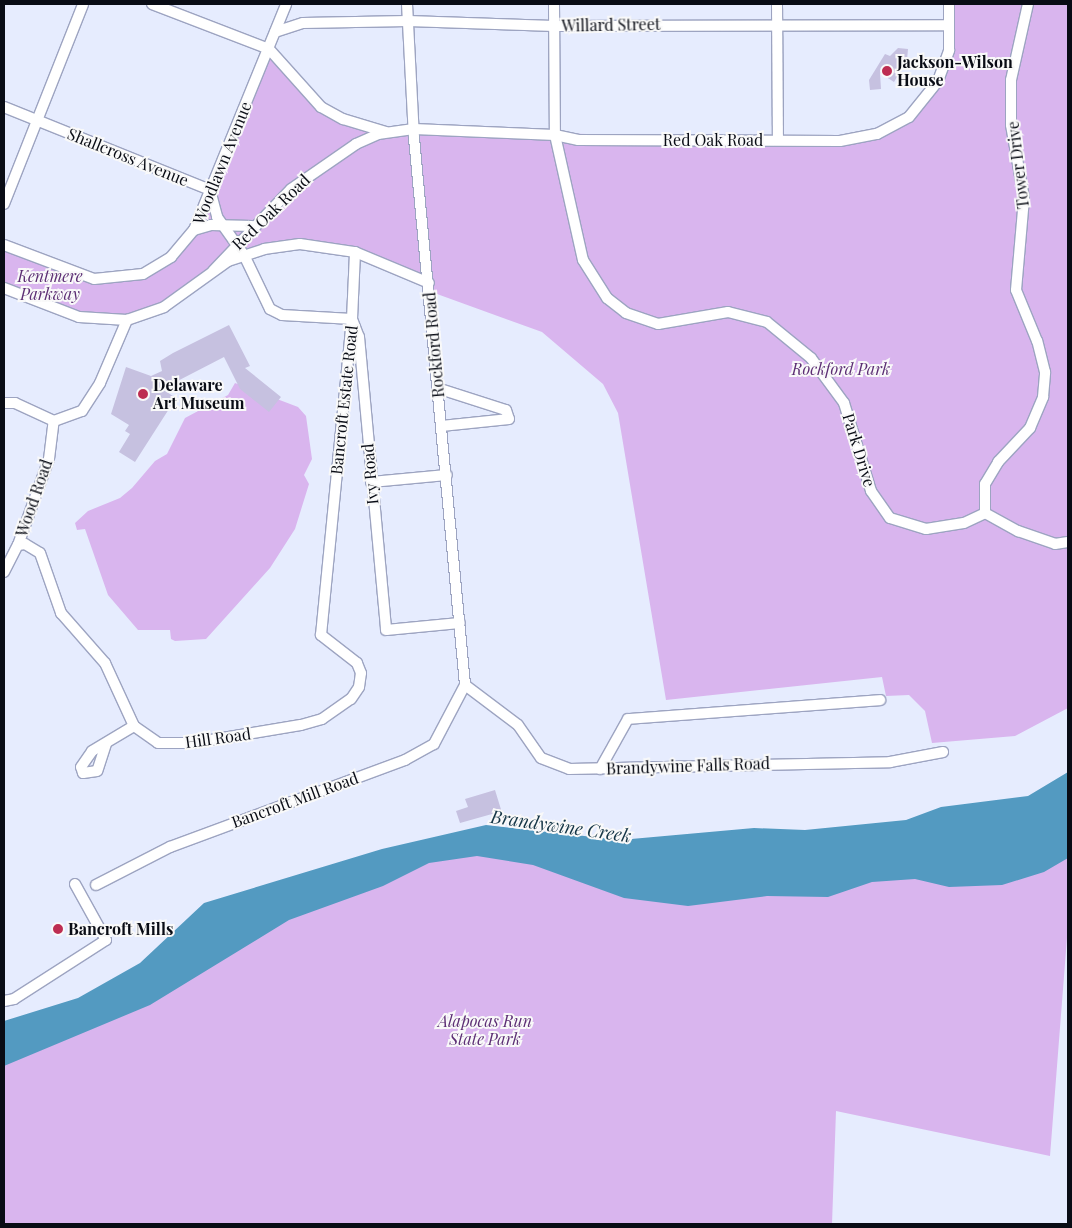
<!DOCTYPE html>
<html>
<head>
<meta charset="utf-8">
<style>
  body { margin:0 }
  #map { position:relative; width:1072px; height:1228px; overflow:hidden; background:#e6ecfe; font-family:"Playfair Display",serif }
  div>[style] { position:absolute }
  .green>* { inset:0; background:#d9b5ee }
  .water>* { inset:0; background:#539ac1 }
  .building>* { inset:0; background:#c6c1e0 }
  .roads { filter:drop-shadow(1px 0 #9da4c1) drop-shadow(-1px 0 #9da4c1) drop-shadow(0 1px #9da4c1) drop-shadow(0 -1px #9da4c1) }
  .minor>* { height:10px; margin:-5px; padding:0 5px; transform-origin:5px; border-radius:5px; background:#fff }
  .dots>* { width:14px; height:14px; translate:-50% -50%; box-sizing:border-box; border:2px solid #f9f9f9; border-radius:50% }
  span { translate:-50% -50%; white-space:nowrap; text-align:center; line-height:1.15; -webkit-text-stroke:4px #f9f9f9; paint-order:stroke }
  .street-label { font-size:16px; color:#090c15 }
  .poi-label { font-size:16px; color:#090c15; font-weight:700 }
  .left { translate:0 -50%; text-align:left }
  .park-label { font-size:16px; color:#5c2e74; font-style:italic }
  .water-label { font-size:18px; color:#143546; font-style:italic }
  .frame { position:absolute; inset:0; border:5px solid #090c15; pointer-events:none }
</style>
</head>
<body>
<div id="map">
  <div class="green">
    <div style="clip-path:polygon(949px 4px,1068px 4px,1068px 708px,1015px 736px,932px 743px,925px 711px,909px 695px,886px 696px,882px 677px,666px 700px,618px 413px,603px 384px,542px 332px,437px 294px,429px 283px,355px 252px,300px 244px,220px 263px,164px 307px,106px 321px,4px 288px,4px 245px,84px 276px,143px 274px,188px 239px,269px 49px,313px 100px,370px 128px,840px 141px,899px 123px,943px 71px)"></div>
    <div style="clip-path:polygon(235px 383px,298px 407px,306px 416px,312px 459px,304px 475px,309px 484px,295px 529px,270px 568px,206px 639px,175px 641px,171px 639px,170px 630px,138px 630px,108px 595px,85px 529px,77px 530px,75px 523px,88px 511px,120px 498px,132px 488px,155px 461px,167px 454px,185px 418px,228px 395px)"></div>
    <div style="clip-path:polygon(1068px 830px,1068px 925px,1050px 1156px,836px 1111px,832px 1224px,4px 1224px,4px 1041px,453px 838px,611px 856px)"></div>
  </div>
  <div class="water">
    <div style="clip-path:polygon(1068px 772px,1068px 858px,1044px 872px,1002px 885px,949px 887px,915px 879px,872px 882px,828px 897px,767px 896px,688px 906px,624px 898px,533px 865px,477px 856px,429px 863px,383px 886px,289px 920px,150px 1005px,4px 1066px,4px 1021px,78px 998px,140px 963px,204px 903px,382px 849px,486px 825px,620px 840px,754px 828px,805px 830px,906px 820px,941px 807px,1028px 796px)"></div>
  </div>
  <div class="building">
    <div style="clip-path:polygon(898px 48px,908px 49px,907px 60px,894px 82px,880px 73px,881px 89px,870px 90px,869px 80px,885px 54px,890px 56px)"></div>
    <div style="clip-path:polygon(229px 325px,250px 366px,245px 368px,281px 397px,269px 412px,240px 389px,224px 357px,162px 389px,176px 398px,135px 462px,119px 452px,130px 434px,125px 431px,129px 425px,111px 414px,126px 367px,151px 376px,162px 371px,160px 361px,173px 353px)"></div>
    <div style="clip-path:polygon(495px 790px,503px 816px,492px 814px,460px 823px,456px 811px,468px 807px,465px 799px)"></div>
  </div>
  <div class="roads">
    <div class="minor">
      <div style="left:152px;top:4px;width:125px;rotate:21deg"></div>
      <div style="left:407px;top:4px;width:134px;rotate:87deg"></div>
      <div style="left:414px;top:138px;width:549px;rotate:84.67deg"></div>
      <div style="left:554px;top:4px;width:131px;rotate:89.6deg"></div>
      <div style="left:555px;top:135px;width:128px;rotate:77.4deg"></div>
      <div style="left:583px;top:260px;width:45px;rotate:57.7deg"></div>
      <div style="left:607px;top:298px;width:24px;rotate:38deg"></div>
      <div style="left:626px;top:313px;width:34px;rotate:19deg"></div>
      <div style="left:658px;top:324px;width:71px;rotate:-9.7deg"></div>
      <div style="left:728px;top:312px;width:40px;rotate:14.4deg"></div>
      <div style="left:767px;top:322px;width:57px;rotate:39.3deg"></div>
      <div style="left:811px;top:358px;width:56px;rotate:53.7deg"></div>
      <div style="left:844px;top:403px;width:92px;rotate:72.9deg"></div>
      <div style="left:871px;top:491px;width:33px;rotate:55deg"></div>
      <div style="left:890px;top:518px;width:38px;rotate:17deg"></div>
      <div style="left:926px;top:529px;width:38px;rotate:-9deg"></div>
      <div style="left:964px;top:523px;width:23px;rotate:-25deg"></div>
      <div style="left:777px;top:4px;width:136px;rotate:89.6deg"></div>
      <div style="left:275px;top:32px;width:29px;rotate:-18deg"></div>
      <div style="left:303px;top:23px;width:105px;rotate:-1.1deg"></div>
      <div style="left:408px;top:21px;width:146px;rotate:2deg"></div>
      <div style="left:554px;top:26px;width:395px;rotate:-0.1deg"></div>
      <div style="left:269px;top:49px;width:78px;rotate:48.1deg"></div>
      <div style="left:321px;top:107px;width:25px;rotate:29deg"></div>
      <div style="left:343px;top:119px;width:45px;rotate:16.8deg"></div>
      <div style="left:4px;top:107px;width:222px;rotate:21.9deg"></div>
      <div style="left:210px;top:190px;width:28px;rotate:75deg"></div>
      <div style="left:217px;top:217px;width:47px;rotate:54.6deg"></div>
      <div style="left:244px;top:255px;width:60px;rotate:64.3deg"></div>
      <div style="left:270px;top:309px;width:13px;rotate:27deg"></div>
      <div style="left:282px;top:315px;width:70px;rotate:3.3deg"></div>
      <div style="left:352px;top:319px;width:19px;rotate:69deg"></div>
      <div style="left:359px;top:337px;width:294px;rotate:84.7deg"></div>
      <div style="left:386px;top:630px;width:74px;rotate:-5.4deg"></div>
      <div style="left:4px;top:204px;width:215px;rotate:-68.4deg"></div>
      <div style="left:194px;top:230px;width:18px;rotate:-16deg"></div>
      <div style="left:211px;top:225px;width:41px;rotate:1.4deg"></div>
      <div style="left:4px;top:245px;width:96px;rotate:20.7deg"></div>
      <div style="left:94px;top:279px;width:49px;rotate:-5.8deg"></div>
      <div style="left:143px;top:274px;width:33px;rotate:-31deg"></div>
      <div style="left:171px;top:257px;width:35px;rotate:-50deg"></div>
      <div style="left:194px;top:230px;width:244px;rotate:-67.8deg"></div>
      <div style="left:213px;top:271px;width:113px;rotate:-46.4deg"></div>
      <div style="left:291px;top:189px;width:79px;rotate:-34.7deg"></div>
      <div style="left:356px;top:144px;width:24px;rotate:-24deg"></div>
      <div style="left:378px;top:134px;width:36px;rotate:-8deg"></div>
      <div style="left:414px;top:129px;width:141px;rotate:2.4deg"></div>
      <div style="left:555px;top:135px;width:24px;rotate:12deg"></div>
      <div style="left:578px;top:140px;width:262px;rotate:0.2deg"></div>
      <div style="left:840px;top:141px;width:38px;rotate:-11deg"></div>
      <div style="left:877px;top:134px;width:36px;rotate:-28deg"></div>
      <div style="left:909px;top:117px;width:46px;rotate:-51.1deg"></div>
      <div style="left:938px;top:81px;width:33px;rotate:-70deg"></div>
      <div style="left:949px;top:50px;width:46px;rotate:-90deg"></div>
      <div style="left:4px;top:288px;width:80px;rotate:21.1deg"></div>
      <div style="left:79px;top:317px;width:48px;rotate:3.6deg"></div>
      <div style="left:127px;top:320px;width:39px;rotate:-19deg"></div>
      <div style="left:164px;top:307px;width:79px;rotate:-35.7deg"></div>
      <div style="left:228px;top:261px;width:38px;rotate:-18deg"></div>
      <div style="left:264px;top:249px;width:36px;rotate:-8deg"></div>
      <div style="left:300px;top:244px;width:56px;rotate:8.3deg"></div>
      <div style="left:355px;top:252px;width:80px;rotate:22.7deg"></div>
      <div style="left:437px;top:388px;width:72px;rotate:17.7deg"></div>
      <div style="left:506px;top:410px;width:9px;rotate:72deg"></div>
      <div style="left:509px;top:419px;width:68px;rotate:174.1deg"></div>
      <div style="left:4px;top:403px;width:11px"></div>
      <div style="left:15px;top:403px;width:43px;rotate:24.8deg"></div>
      <div style="left:54px;top:421px;width:30px;rotate:-20deg"></div>
      <div style="left:82px;top:411px;width:33px;rotate:-57deg"></div>
      <div style="left:100px;top:383px;width:69px;rotate:-66.8deg"></div>
      <div style="left:371px;top:482px;width:76px;rotate:-5.3deg"></div>
      <div style="left:985px;top:513px;width:29px;rotate:-90deg"></div>
      <div style="left:985px;top:484px;width:26px;rotate:-59deg"></div>
      <div style="left:998px;top:462px;width:47px;rotate:-46.7deg"></div>
      <div style="left:1030px;top:428px;width:34px;rotate:-67deg"></div>
      <div style="left:1043px;top:397px;width:25px;rotate:-85deg"></div>
      <div style="left:1045px;top:372px;width:32px;rotate:-104deg"></div>
      <div style="left:1037px;top:341px;width:55px;rotate:-112.4deg"></div>
      <div style="left:1016px;top:290px;width:92px;rotate:-85deg"></div>
      <div style="left:1024px;top:198px;width:74px;rotate:-100.1deg"></div>
      <div style="left:1011px;top:125px;width:45px;rotate:-90deg"></div>
      <div style="left:1011px;top:80px;width:78px;rotate:-77.4deg"></div>
      <div style="left:985px;top:513px;width:38px;rotate:29deg"></div>
      <div style="left:1018px;top:531px;width:39px;rotate:19deg"></div>
      <div style="left:1055px;top:544px;width:13px;rotate:-9deg"></div>
      <div style="left:18px;top:545px;width:7px;rotate:-8deg"></div>
      <div style="left:25px;top:544px;width:17px;rotate:31deg"></div>
      <div style="left:40px;top:553px;width:64px;rotate:70.7deg"></div>
      <div style="left:61px;top:613px;width:67px;rotate:48.7deg"></div>
      <div style="left:105px;top:663px;width:69px;rotate:65.3deg"></div>
      <div style="left:134px;top:726px;width:29px;rotate:35deg"></div>
      <div style="left:158px;top:743px;width:35px"></div>
      <div style="left:193px;top:743px;width:109px;rotate:-9.5deg"></div>
      <div style="left:301px;top:725px;width:22px;rotate:-16deg"></div>
      <div style="left:322px;top:719px;width:35px;rotate:-35deg"></div>
      <div style="left:351px;top:699px;width:14px;rotate:-56deg"></div>
      <div style="left:359px;top:687px;width:14px;rotate:-82deg"></div>
      <div style="left:361px;top:673px;width:11px;rotate:-112deg"></div>
      <div style="left:357px;top:663px;width:46px;rotate:-142.1deg"></div>
      <div style="left:321px;top:635px;width:318px;rotate:-84.4deg"></div>
      <div style="left:352px;top:319px;width:67px;rotate:-87.4deg"></div>
      <div style="left:4px;top:572px;width:30px;rotate:-63deg"></div>
      <div style="left:18px;top:545px;width:91px;rotate:-70.2deg"></div>
      <div style="left:49px;top:459px;width:38px;rotate:-83deg"></div>
      <div style="left:465px;top:685px;width:66px;rotate:37deg"></div>
      <div style="left:518px;top:725px;width:40px;rotate:55.1deg"></div>
      <div style="left:541px;top:758px;width:30px;rotate:21deg"></div>
      <div style="left:569px;top:769px;width:321px;rotate:-1.2deg"></div>
      <div style="left:890px;top:762px;width:54px;rotate:-10.7deg"></div>
      <div style="left:106px;top:744px;width:28px;rotate:108deg"></div>
      <div style="left:97px;top:771px;width:14px;rotate:172deg"></div>
      <div style="left:83px;top:773px;width:6px;rotate:-108deg"></div>
      <div style="left:81px;top:767px;width:19px;rotate:-55deg"></div>
      <div style="left:92px;top:751px;width:49px;rotate:-30.8deg"></div>
      <div style="left:600px;top:769px;width:57px;rotate:-60.8deg"></div>
      <div style="left:628px;top:719px;width:253px;rotate:-4.3deg"></div>
      <div style="left:96px;top:885px;width:83px;rotate:-27.2deg"></div>
      <div style="left:170px;top:847px;width:251px;rotate:-20.3deg"></div>
      <div style="left:405px;top:760px;width:33px;rotate:-29deg"></div>
      <div style="left:434px;top:744px;width:67px;rotate:-62.3deg"></div>
      <div style="left:4px;top:1001px;width:10px;rotate:-11deg"></div>
      <div style="left:14px;top:999px;width:109px;rotate:-32.7deg"></div>
      <div style="left:106px;top:940px;width:64px;rotate:-119deg"></div>
    </div>
  </div>
  <div class="dots">
    <div style="left:887px;top:71px;background:#bd2d52"></div>
    <div style="left:143px;top:394px;background:#bd2d52"></div>
    <div style="left:58px;top:929px;background:#bd2d52"></div>
  </div>
  <div class="street-label">
    <span style="left:611px;top:25px;rotate:-1deg">Willard Street</span>
    <span style="left:713px;top:140px">Red Oak Road</span>
    <span style="left:128px;top:157px;rotate:22deg">Shallcross Avenue</span>
    <span style="left:222px;top:163px;rotate:-68deg">Woodlawn Avenue</span>
    <span style="left:1018px;top:165px;rotate:-97deg">Tower Drive</span>
    <span style="left:271px;top:212px;rotate:-44deg">Red Oak Road</span>
    <span style="left:434px;top:345px;rotate:-95deg">Rockford Road</span>
    <span style="left:344px;top:400px;rotate:-84deg">Bancroft Estate Road</span>
    <span style="left:859px;top:450px;rotate:73deg">Park Drive</span>
    <span style="left:370px;top:474px;rotate:-95deg">Ivy Road</span>
    <span style="left:34px;top:498px;rotate:-71deg">Wood Road</span>
    <span style="left:218px;top:738px;rotate:-8deg">Hill Road</span>
    <span style="left:688px;top:766px;rotate:-2deg">Brandywine Falls Road</span>
    <span style="left:295px;top:800px;rotate:-20deg">Bancroft Mill Road</span>
  </div>
  <div class="poi-label">
    <span class="left" style="left:897px;top:71px">Jackson-Wilson<br>House</span>
    <span class="left" style="left:153px;top:394px">Delaware<br>Art Museum</span>
    <span class="left" style="left:68px;top:929px">Bancroft Mills</span>
  </div>
  <div class="park-label">
    <span style="left:50px;top:285px">Kentmere<br>Parkway</span>
    <span style="left:841px;top:369px">Rockford Park</span>
    <span style="left:485px;top:1030px">Alapocas Run<br>State Park</span>
  </div>
  <div class="water-label">
    <span style="left:561px;top:826px;rotate:8deg">Brandywine Creek</span>
  </div>
  <div class="frame"></div>
</div>
</body>
</html>
